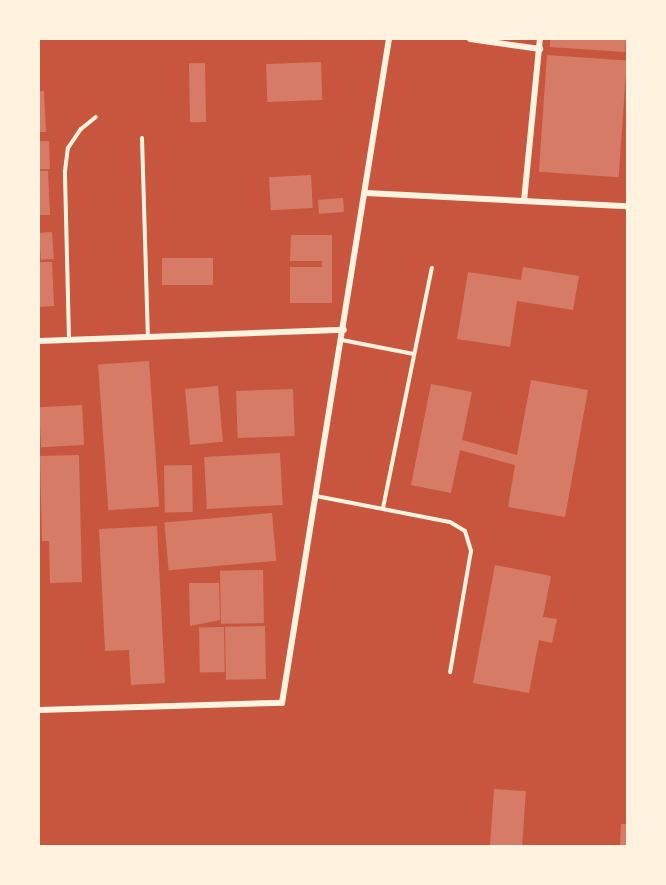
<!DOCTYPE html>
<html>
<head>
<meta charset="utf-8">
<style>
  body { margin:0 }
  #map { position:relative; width:666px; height:885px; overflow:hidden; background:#c8553d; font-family:"Exo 2",sans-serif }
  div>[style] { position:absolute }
  .building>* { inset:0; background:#d67c66; transform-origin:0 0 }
  .service>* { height:4px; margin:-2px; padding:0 2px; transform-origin:2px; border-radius:2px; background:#fff3e0 }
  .minor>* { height:6px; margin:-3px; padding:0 3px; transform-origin:3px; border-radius:3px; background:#fff3e0 }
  span { translate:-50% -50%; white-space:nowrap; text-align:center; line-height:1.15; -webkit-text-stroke:6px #fff3e0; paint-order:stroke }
  .frame { position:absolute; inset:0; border:40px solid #fff3e0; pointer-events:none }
</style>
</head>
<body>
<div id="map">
  <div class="building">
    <div style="clip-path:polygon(550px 39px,626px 39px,625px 52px,550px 47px)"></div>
    <div style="left:547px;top:55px;width:80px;height:117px;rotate:4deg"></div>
    <div style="left:321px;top:62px;width:38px;height:55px;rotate:88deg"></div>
    <div style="left:205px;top:63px;width:59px;height:16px;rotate:89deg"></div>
    <div style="clip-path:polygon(39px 91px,44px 91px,46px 132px,39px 132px)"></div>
    <div style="left:49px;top:141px;width:28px;height:10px;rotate:88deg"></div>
    <div style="clip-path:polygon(39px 171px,48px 171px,50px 215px,39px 215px)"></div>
    <div style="left:311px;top:175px;width:33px;height:42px;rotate:87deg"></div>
    <div style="left:343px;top:198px;width:14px;height:25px;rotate:86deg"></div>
    <div style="left:52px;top:232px;width:27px;height:13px;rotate:86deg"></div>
    <div style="clip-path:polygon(291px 235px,332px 235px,332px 303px,290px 303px,290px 267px,322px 267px,322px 261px,290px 261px)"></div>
    <div style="left:162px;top:258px;width:51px;height:27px"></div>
    <div style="clip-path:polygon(39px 262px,52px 262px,54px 306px,39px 307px)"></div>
    <div style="clip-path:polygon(523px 267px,579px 276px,573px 310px,517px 301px,510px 347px,457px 339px,468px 272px,521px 280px)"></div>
    <div style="left:149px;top:361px;width:146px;height:51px;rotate:86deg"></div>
    <div style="clip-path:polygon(531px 380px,588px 390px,565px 517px,508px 507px,515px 465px,460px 450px,451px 493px,411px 485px,431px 384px,472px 392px,462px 440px,517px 455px)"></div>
    <div style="left:218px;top:386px;width:56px;height:33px;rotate:85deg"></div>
    <div style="left:293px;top:389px;width:47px;height:57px;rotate:88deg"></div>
    <div style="left:82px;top:405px;width:40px;height:43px;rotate:87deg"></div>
    <div style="left:280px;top:453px;width:52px;height:76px;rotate:87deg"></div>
    <div style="clip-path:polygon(79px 455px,82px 582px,50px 583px,49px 541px,42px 541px,40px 456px)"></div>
    <div style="left:192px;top:465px;width:47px;height:28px;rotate:89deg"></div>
    <div style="left:272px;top:513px;width:48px;height:108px;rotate:85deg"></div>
    <div style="clip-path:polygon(157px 526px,165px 683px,131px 685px,129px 650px,105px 651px,99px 529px)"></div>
    <div style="clip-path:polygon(495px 565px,551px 576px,543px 617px,557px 619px,552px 643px,539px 640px,529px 693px,473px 683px)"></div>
    <div style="left:263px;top:570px;width:53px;height:43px;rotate:89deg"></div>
    <div style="clip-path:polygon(189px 583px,219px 583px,220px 620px,190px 626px)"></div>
    <div style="left:265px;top:626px;width:53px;height:40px;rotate:89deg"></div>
    <div style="left:224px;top:627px;width:45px;height:25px;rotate:89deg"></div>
    <div style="left:494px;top:789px;width:32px;height:57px;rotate:4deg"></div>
    <div style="clip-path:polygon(621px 824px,627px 824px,627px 846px,620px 846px)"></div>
  </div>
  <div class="service">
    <div style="left:142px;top:138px;width:198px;rotate:88.3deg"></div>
    <div style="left:69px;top:339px;width:168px;rotate:-91.4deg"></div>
    <div style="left:65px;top:171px;width:23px;rotate:-83deg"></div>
    <div style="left:68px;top:148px;width:23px;rotate:-56deg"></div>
    <div style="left:81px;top:129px;width:19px;rotate:-39deg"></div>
    <div style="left:342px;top:340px;width:73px;rotate:11deg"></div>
    <div style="left:316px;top:496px;width:136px;rotate:11deg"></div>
    <div style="left:450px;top:522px;width:17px;rotate:31deg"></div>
    <div style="left:465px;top:531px;width:21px;rotate:73deg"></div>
    <div style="left:471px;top:551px;width:123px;rotate:99.8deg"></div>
    <div style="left:383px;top:508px;width:245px;rotate:-78.5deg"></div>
  </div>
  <div class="minor">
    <div style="left:470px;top:39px;width:71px;rotate:8.1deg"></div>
    <div style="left:366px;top:193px;width:261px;rotate:2.9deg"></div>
    <div style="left:524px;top:201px;width:163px;rotate:-84.4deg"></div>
    <div style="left:39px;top:341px;width:305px;rotate:-2.1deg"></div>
    <div style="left:39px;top:710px;width:243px;rotate:-1.7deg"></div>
    <div style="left:282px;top:703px;width:673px;rotate:-80.85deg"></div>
  </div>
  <div class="frame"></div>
</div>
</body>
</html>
